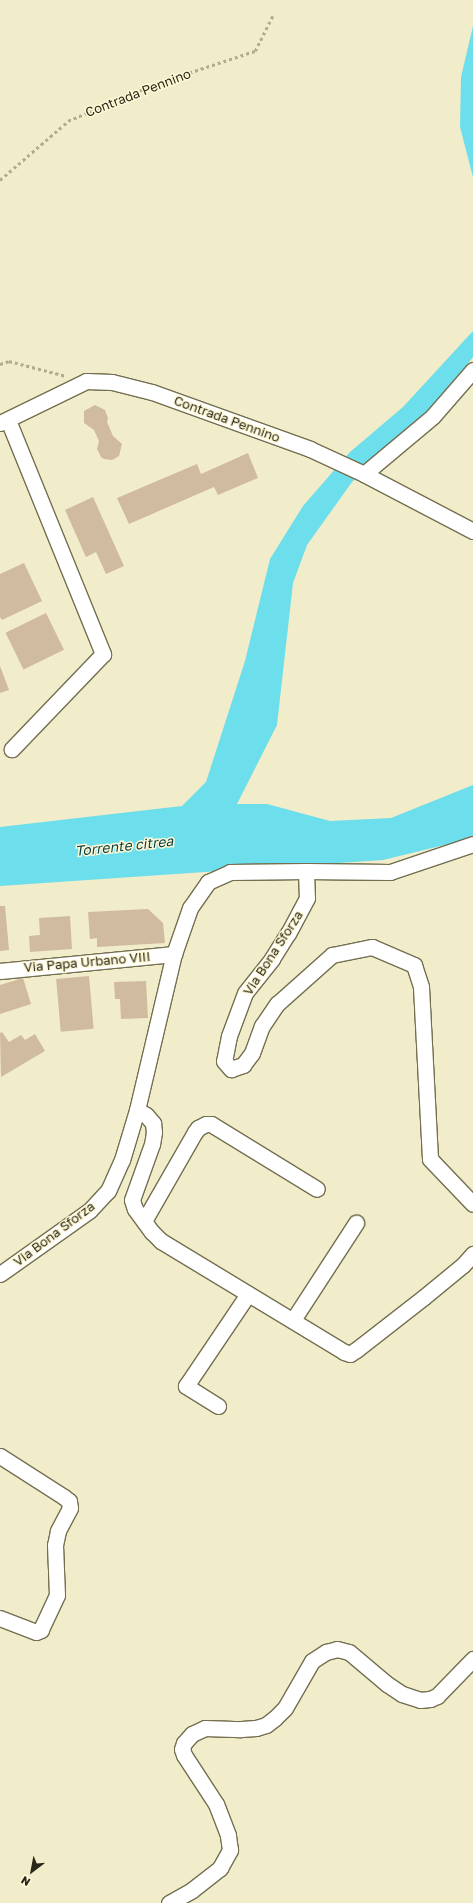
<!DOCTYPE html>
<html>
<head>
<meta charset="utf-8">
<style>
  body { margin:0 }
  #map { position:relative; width:473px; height:1903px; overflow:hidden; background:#f1ecc9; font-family:"Golos Text",sans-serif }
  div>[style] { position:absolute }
  .water>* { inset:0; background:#6ddeec }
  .building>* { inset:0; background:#d0bb9e; transform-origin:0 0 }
  .path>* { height:2.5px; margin-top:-1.25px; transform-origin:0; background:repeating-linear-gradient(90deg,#b0ac90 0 3px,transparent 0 6px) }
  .roads { filter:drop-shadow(1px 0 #746f50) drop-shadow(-1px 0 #746f50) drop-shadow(0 1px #746f50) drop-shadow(0 -1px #746f50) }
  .street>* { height:15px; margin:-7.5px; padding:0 7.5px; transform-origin:7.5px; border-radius:7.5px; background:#fff }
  span { translate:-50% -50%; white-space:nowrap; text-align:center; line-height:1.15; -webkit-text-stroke:3px #fff9d6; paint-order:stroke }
  .street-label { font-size:13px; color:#29271a }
  .water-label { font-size:14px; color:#083f45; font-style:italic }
  .north { position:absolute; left:12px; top:1851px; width:40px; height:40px; -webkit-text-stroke:3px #fff9d6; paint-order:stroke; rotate:212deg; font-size:11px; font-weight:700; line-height:16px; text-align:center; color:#29271a }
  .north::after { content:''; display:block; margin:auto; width:14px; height:18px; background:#29271a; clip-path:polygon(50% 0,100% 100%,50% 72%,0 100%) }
</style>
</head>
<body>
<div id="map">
  <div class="water">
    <div style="clip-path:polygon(473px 26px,473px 177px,460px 127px,461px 77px)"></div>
    <div style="clip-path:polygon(473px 331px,473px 357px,459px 375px,424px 416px,352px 482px,307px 545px,293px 583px,277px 725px,237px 804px,267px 804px,330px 821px,391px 818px,473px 785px,473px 838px,383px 860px,0 886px,0 827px,182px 806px,206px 782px,245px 661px,270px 559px,303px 506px,350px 452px,403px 407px)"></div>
  </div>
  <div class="building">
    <div style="clip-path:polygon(95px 405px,105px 410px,108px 418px,107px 422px,113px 436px,122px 444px,119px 456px,112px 460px,104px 459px,101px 457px,97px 449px,99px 441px,94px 430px,84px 423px,84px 411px)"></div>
    <div style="clip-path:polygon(248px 453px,258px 478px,218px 495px,214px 487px,129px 524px,117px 498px,197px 464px,201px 474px)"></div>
    <div style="clip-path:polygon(93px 497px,124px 566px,106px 574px,96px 552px,86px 557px,65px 510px)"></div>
    <div style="clip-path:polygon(24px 563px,42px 601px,2px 620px,0 617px,0 574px)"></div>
    <div style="left:46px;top:613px;width:41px;height:45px;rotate:64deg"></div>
    <div style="clip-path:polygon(0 666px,9px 690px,0 693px)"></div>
    <div style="clip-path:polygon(0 906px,5px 906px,9px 950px,0 951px)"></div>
    <div style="clip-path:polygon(148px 909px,163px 923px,165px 943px,97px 947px,97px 938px,90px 939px,88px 912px)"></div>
    <div style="clip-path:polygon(70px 916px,72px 949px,30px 952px,29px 936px,40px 935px,39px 918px)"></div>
    <div style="left:89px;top:976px;width:53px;height:33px;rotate:85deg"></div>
    <div style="clip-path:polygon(23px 978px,31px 1004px,0 1014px,0 985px)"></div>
    <div style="clip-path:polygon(146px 981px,148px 1018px,121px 1019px,120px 999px,115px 999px,114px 982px)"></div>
    <div style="clip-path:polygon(2px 1032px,9px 1042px,21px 1035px,25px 1040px,35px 1034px,45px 1051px,1px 1077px,0 1033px)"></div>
  </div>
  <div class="path">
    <div style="left:0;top:180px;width:90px;rotate:-40.9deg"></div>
    <div style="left:68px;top:121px;width:95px;rotate:-23deg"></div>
    <div style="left:155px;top:84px;width:105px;rotate:-18.3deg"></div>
    <div style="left:255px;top:51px;width:40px;rotate:-63.4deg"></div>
    <div style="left:0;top:364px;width:9px;rotate:-18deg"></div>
    <div style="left:9px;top:361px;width:59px;rotate:14.7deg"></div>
  </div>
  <div class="roads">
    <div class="street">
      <div style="left:8px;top:420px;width:253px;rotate:67.9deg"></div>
      <div style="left:103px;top:654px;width:132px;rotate:133.8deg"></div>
      <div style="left:0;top:423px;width:96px;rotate:-26deg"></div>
      <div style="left:86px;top:381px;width:26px;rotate:2deg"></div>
      <div style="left:112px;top:382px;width:41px;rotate:14deg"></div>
      <div style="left:152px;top:392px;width:168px;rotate:19.8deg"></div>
      <div style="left:310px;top:449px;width:60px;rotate:24.8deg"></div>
      <div style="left:364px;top:474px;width:123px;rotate:27.6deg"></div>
      <div style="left:364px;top:474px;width:90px;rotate:-40deg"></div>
      <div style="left:433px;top:416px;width:61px;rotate:-49deg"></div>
      <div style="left:306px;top:871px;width:84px;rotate:0.7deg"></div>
      <div style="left:390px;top:872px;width:88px;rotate:-18.6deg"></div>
      <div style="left:0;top:971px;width:175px;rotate:-5.6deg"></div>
      <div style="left:137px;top:1110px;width:10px;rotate:29deg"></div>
      <div style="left:146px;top:1115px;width:11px;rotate:49deg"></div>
      <div style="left:153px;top:1123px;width:9px;rotate:84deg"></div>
      <div style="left:154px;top:1132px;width:12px;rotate:99deg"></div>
      <div style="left:152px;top:1144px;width:59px;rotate:109.7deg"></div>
      <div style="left:132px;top:1200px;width:9px;rotate:72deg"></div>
      <div style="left:135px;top:1209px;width:29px;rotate:54deg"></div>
      <div style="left:152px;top:1232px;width:13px;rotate:45deg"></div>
      <div style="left:161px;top:1241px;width:214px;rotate:31.2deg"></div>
      <div style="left:344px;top:1352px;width:6px;rotate:18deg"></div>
      <div style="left:350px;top:1354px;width:7px;rotate:-34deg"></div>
      <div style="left:356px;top:1350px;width:86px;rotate:-37.9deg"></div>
      <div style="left:424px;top:1297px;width:50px;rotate:-39.4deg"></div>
      <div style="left:463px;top:1265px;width:15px;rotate:-48deg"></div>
      <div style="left:144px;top:1221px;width:103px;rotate:-60.2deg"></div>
      <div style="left:195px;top:1132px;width:5px;rotate:-53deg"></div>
      <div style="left:198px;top:1128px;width:9px;rotate:-27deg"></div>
      <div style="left:206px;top:1124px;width:5px"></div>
      <div style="left:211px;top:1124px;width:124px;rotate:31.5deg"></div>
      <div style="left:0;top:1274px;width:110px;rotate:-35.4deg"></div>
      <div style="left:90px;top:1210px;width:26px;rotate:-47deg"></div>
      <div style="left:108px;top:1191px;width:34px;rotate:-66deg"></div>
      <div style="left:122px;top:1160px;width:52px;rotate:-73.3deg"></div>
      <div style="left:137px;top:1110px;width:160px;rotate:-76.7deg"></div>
      <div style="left:174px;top:954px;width:49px;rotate:-70.8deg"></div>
      <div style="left:190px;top:908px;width:32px;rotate:-55deg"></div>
      <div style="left:208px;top:882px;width:24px;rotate:-24deg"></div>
      <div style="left:230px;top:872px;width:76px;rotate:-0.8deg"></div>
      <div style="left:306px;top:871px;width:27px;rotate:88deg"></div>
      <div style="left:307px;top:898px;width:40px;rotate:118deg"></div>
      <div style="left:288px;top:933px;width:31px;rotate:122deg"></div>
      <div style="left:272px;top:959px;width:43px;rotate:128.5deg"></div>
      <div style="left:245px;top:993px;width:46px;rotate:110.4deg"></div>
      <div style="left:229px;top:1036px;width:25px;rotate:101deg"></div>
      <div style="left:224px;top:1061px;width:11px;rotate:49deg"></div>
      <div style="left:231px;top:1069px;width:13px;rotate:-18deg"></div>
      <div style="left:243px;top:1065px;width:15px;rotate:-53deg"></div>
      <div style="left:252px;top:1053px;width:29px;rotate:-70deg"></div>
      <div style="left:262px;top:1026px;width:27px;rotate:-56deg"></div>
      <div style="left:277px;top:1004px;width:74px;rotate:-41.7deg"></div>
      <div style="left:332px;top:955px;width:41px;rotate:-11.3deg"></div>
      <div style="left:372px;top:947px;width:46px;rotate:23.2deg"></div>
      <div style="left:414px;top:965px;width:23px;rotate:72deg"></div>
      <div style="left:421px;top:987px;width:172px;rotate:87deg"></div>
      <div style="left:430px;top:1159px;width:62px;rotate:46.3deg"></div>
      <div style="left:293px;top:1320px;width:116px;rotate:-57deg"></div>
      <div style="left:218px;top:1406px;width:38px;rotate:-148deg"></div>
      <div style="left:186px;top:1386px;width:111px;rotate:-56deg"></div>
      <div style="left:0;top:1456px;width:76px;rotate:32.6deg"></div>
      <div style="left:64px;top:1497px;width:6px;rotate:39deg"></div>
      <div style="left:69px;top:1501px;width:7px;rotate:82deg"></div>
      <div style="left:70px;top:1508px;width:26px;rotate:118deg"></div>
      <div style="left:58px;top:1531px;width:14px;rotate:102deg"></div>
      <div style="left:55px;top:1545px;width:50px;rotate:87.7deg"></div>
      <div style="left:57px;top:1595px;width:38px;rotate:115deg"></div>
      <div style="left:41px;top:1630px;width:5px;rotate:158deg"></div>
      <div style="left:36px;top:1632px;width:39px;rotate:-159deg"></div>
      <div style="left:169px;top:1903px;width:26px;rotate:-29deg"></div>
      <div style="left:192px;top:1890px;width:36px;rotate:-38deg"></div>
      <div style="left:220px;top:1868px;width:21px;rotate:-61deg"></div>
      <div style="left:230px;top:1850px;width:15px;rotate:-98deg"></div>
      <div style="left:228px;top:1835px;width:33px;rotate:-111deg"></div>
      <div style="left:216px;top:1804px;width:59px;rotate:-123.1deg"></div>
      <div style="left:184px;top:1755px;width:6px;rotate:-108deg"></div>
      <div style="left:182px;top:1749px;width:6px;rotate:-72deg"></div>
      <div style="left:184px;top:1743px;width:12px;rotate:-48deg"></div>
      <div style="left:192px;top:1734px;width:14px;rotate:-25deg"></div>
      <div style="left:205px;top:1728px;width:36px;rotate:2deg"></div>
      <div style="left:241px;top:1729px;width:15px;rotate:-4deg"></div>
      <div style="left:256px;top:1728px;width:10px;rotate:-17deg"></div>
      <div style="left:266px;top:1725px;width:11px;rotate:-38deg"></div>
      <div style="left:275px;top:1718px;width:14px;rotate:-45deg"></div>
      <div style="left:285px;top:1708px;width:54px;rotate:-60.1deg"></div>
      <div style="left:312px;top:1661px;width:17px;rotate:-33deg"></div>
      <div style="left:326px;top:1652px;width:11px;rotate:-15deg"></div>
      <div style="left:337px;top:1649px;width:12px;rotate:14deg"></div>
      <div style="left:349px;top:1652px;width:50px;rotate:40.1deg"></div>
      <div style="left:387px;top:1684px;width:18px;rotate:34deg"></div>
      <div style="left:402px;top:1694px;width:19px;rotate:18deg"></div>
      <div style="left:420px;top:1700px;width:10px;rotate:-6deg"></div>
      <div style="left:430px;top:1699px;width:8px;rotate:-23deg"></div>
      <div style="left:437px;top:1696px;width:52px;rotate:-45.8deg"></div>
    </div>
  </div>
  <div class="street-label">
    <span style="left:138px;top:93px;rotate:-21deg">Contrada Pennino</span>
    <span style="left:227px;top:419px;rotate:20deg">Contrada Pennino</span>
    <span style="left:273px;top:953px;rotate:-57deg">Via Bona Sforza</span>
    <span style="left:87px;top:962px;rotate:-5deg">Via Papa Urbano VIII</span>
    <span style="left:54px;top:1234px;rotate:-37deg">Via Bona Sforza</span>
  </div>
  <div class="water-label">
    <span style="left:124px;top:846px;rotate:-6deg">Torrente citrea</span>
  </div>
  <div class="north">N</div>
</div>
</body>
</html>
